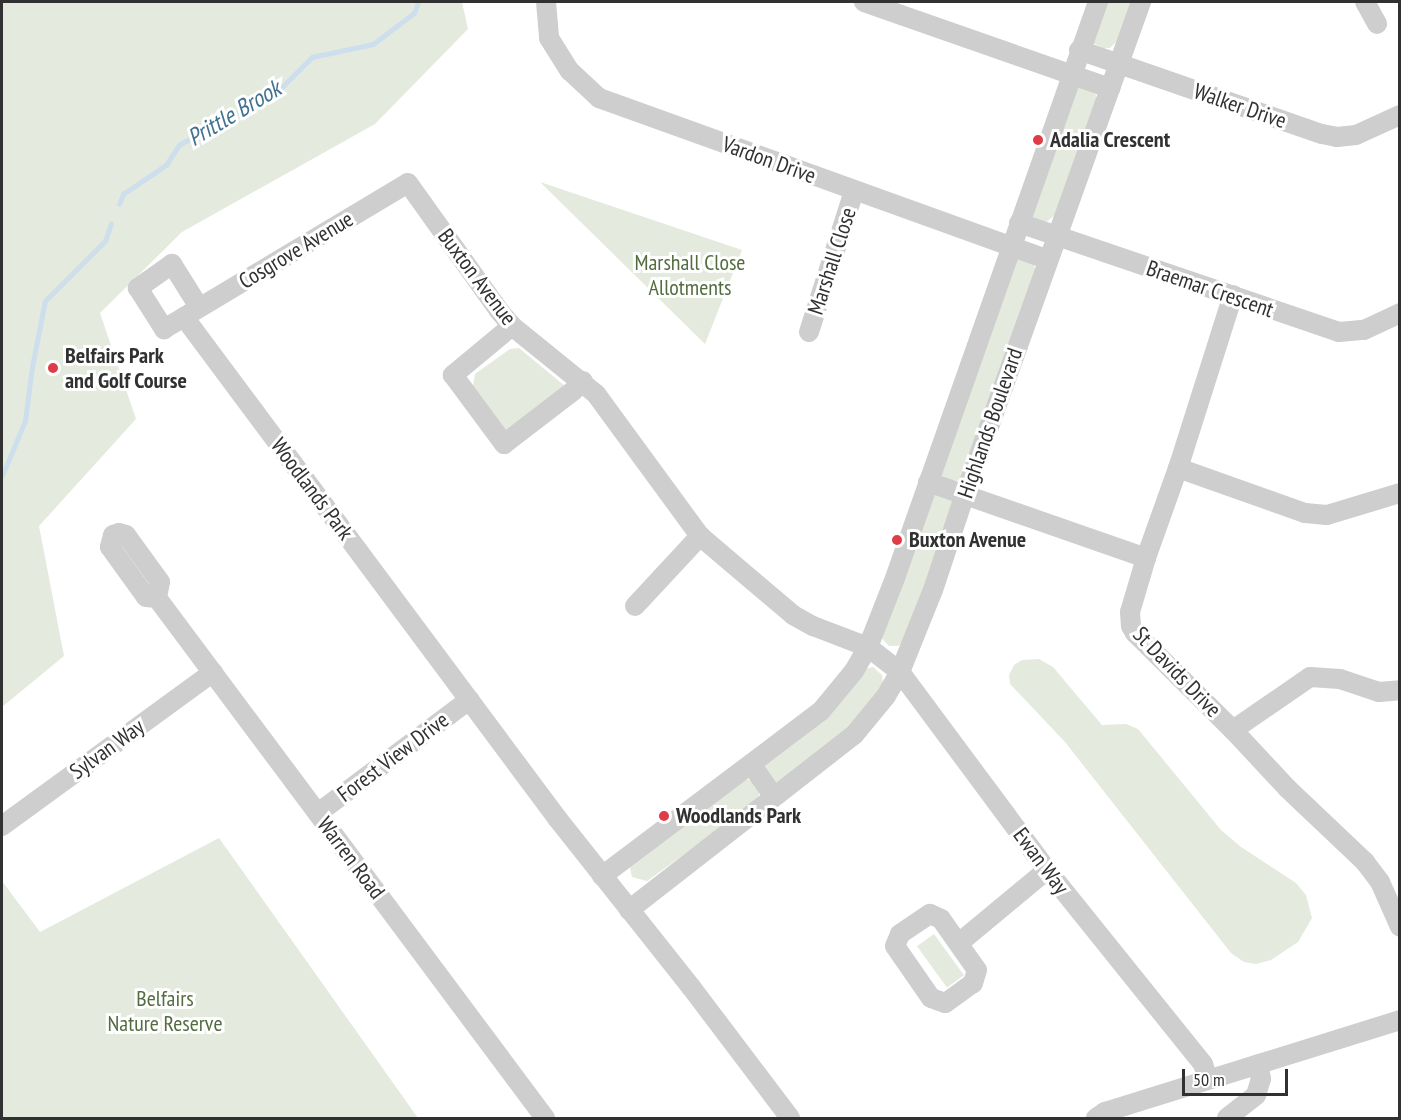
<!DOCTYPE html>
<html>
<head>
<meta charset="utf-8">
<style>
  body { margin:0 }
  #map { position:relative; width:1401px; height:1120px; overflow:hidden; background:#fff; font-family:"PT Sans Narrow",sans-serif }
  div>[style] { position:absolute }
  .green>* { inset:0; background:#e4eadd; transform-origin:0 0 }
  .stream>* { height:4.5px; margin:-2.25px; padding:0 2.25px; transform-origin:2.25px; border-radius:2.25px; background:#cddfec }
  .minor>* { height:20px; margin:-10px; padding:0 10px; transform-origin:10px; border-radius:10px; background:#cecece }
  .dots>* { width:16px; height:16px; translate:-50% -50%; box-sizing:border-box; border:3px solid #fff; border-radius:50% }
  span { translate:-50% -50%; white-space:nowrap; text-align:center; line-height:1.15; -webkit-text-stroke:6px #fff; paint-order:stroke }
  .street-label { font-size:22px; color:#313131 }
  .poi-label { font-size:22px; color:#313131; font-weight:700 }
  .left { translate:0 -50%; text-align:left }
  .park-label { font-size:22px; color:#536c3f }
  .water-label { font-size:24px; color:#417191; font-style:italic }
  .frame { position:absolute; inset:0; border:3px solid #313131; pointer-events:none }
  .scale { position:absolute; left:1182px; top:1069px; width:106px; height:27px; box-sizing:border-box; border:3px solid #313131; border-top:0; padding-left:8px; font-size:18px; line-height:21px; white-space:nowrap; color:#313131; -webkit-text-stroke:4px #fff; paint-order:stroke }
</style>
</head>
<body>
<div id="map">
  <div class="green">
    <div style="clip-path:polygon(2px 2px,462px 2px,468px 29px,375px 124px,182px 232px,100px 313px,136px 419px,39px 526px,64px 656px,2px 707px)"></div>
    <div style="clip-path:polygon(1102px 2px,1131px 2px,1117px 41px,1110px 48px,1103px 48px,1093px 43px)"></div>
    <div style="clip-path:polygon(1079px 84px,1095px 92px,1097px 101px,1058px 213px,1046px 222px,1038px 221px,1032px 216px,1033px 195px)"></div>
    <div style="clip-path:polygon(540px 182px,742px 250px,705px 344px)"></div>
    <div style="clip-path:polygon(1016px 258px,1033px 263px,1036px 270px,962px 478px,957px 481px,944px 479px,940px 473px)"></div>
    <div style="clip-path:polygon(519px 348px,571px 391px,511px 437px,472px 392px,475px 374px,510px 349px)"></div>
    <div style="clip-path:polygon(938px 493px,950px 497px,953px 503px,925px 591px,902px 643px,898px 646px,889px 646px,880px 636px,928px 498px)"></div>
    <div style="clip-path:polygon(1039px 659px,1053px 667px,1102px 725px,1126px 724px,1138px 729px,1221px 830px,1241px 847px,1296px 883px,1306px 895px,1312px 918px,1298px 942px,1271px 960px,1256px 964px,1244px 962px,1231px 953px,1065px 742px,1010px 684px,1009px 675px,1014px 665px,1022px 660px)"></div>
    <div style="clip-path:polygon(873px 667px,882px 675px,883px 684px,849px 730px,780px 782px,775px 783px,763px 766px,861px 670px)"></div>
    <div style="clip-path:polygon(742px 779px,752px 780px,760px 792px,757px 802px,647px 881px,632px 877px,630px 867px)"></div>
    <div style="clip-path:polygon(219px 838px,418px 1118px,2px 1118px,2px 881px,40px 932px)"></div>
    <div style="left:934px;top:934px;width:51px;height:21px;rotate:54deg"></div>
  </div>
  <div class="stream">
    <div style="left:119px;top:204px;width:11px;rotate:-68deg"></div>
    <div style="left:123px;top:194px;width:52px;rotate:-34deg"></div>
    <div style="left:166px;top:165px;width:24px;rotate:-57deg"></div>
    <div style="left:179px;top:145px;width:117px;rotate:-29.2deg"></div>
    <div style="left:281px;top:88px;width:44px;rotate:-45deg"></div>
    <div style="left:312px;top:57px;width:62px;rotate:-12deg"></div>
    <div style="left:373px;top:44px;width:51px;rotate:-37.1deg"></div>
    <div style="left:414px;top:13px;width:12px;rotate:-70deg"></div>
    <div style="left:2px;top:476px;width:60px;rotate:-67.3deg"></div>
    <div style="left:25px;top:421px;width:54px;rotate:-82.6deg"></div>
    <div style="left:32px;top:367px;width:67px;rotate:-78.9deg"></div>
    <div style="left:45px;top:301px;width:85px;rotate:-45deg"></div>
    <div style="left:105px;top:241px;width:18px;rotate:-71deg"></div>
  </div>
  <div class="minor">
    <div style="left:546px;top:2px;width:36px;rotate:85deg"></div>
    <div style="left:549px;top:38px;width:39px;rotate:58deg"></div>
    <div style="left:570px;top:71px;width:40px;rotate:43deg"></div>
    <div style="left:599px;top:98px;width:477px;rotate:19.8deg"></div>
    <div style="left:864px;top:2px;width:261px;rotate:19.3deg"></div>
    <div style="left:1365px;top:2px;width:25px;rotate:61deg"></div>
    <div style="left:1079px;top:50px;width:257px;rotate:19.1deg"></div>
    <div style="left:1322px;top:134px;width:15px;rotate:11deg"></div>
    <div style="left:1337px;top:137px;width:19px;rotate:-6deg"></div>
    <div style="left:1356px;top:135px;width:48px;rotate:-24.4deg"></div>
    <div style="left:1019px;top:223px;width:338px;rotate:18.8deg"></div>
    <div style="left:1339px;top:332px;width:25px;rotate:-5deg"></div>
    <div style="left:1364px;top:330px;width:40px;rotate:-25deg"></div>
    <div style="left:1233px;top:295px;width:182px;rotate:107.6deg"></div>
    <div style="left:1178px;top:468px;width:96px;rotate:109.6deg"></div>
    <div style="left:1146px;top:558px;width:56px;rotate:106.5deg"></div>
    <div style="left:1130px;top:612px;width:14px;rotate:86deg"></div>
    <div style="left:1131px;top:626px;width:8px;rotate:60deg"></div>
    <div style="left:1135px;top:633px;width:138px;rotate:44.7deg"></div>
    <div style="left:1233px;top:730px;width:79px;rotate:47deg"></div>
    <div style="left:1287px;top:788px;width:108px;rotate:43.5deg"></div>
    <div style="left:1365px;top:862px;width:25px;rotate:53deg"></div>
    <div style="left:1380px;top:882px;width:49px;rotate:66deg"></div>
    <div style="left:199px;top:307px;width:51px;rotate:-122.1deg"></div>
    <div style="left:172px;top:264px;width:42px;rotate:144.8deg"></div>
    <div style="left:138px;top:288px;width:49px;rotate:57.6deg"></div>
    <div style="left:164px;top:329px;width:284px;rotate:-30.9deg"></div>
    <div style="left:408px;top:183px;width:158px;rotate:54.5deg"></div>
    <div style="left:500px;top:312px;width:18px;rotate:49deg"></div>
    <div style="left:512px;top:326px;width:108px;rotate:39deg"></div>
    <div style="left:596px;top:394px;width:176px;rotate:53.8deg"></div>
    <div style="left:700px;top:536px;width:122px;rotate:40.3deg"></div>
    <div style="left:793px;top:615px;width:23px;rotate:29deg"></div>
    <div style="left:813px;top:626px;width:59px;rotate:20.9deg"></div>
    <div style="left:868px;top:647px;width:41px;rotate:38deg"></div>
    <div style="left:900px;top:672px;width:247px;rotate:53.4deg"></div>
    <div style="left:1047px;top:870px;width:249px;rotate:51.2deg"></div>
    <div style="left:1203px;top:1064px;width:16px;rotate:72deg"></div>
    <div style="left:184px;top:317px;width:625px;rotate:53.33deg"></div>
    <div style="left:557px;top:818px;width:216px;rotate:51.6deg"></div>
    <div style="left:691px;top:987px;width:164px;rotate:52.9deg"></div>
    <div style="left:512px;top:326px;width:77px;rotate:140.3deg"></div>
    <div style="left:453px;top:375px;width:86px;rotate:53.5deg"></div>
    <div style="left:504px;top:444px;width:87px;rotate:-37.5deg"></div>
    <div style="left:573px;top:391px;width:14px;rotate:-45deg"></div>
    <div style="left:809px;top:332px;width:148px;rotate:-72.3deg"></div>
    <div style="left:1178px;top:468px;width:135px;rotate:19.5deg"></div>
    <div style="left:1305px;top:513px;width:22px;rotate:5deg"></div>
    <div style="left:1327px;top:515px;width:76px;rotate:-16.8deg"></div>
    <div style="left:928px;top:482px;width:231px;rotate:19.2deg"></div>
    <div style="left:157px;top:598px;width:11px;rotate:-175deg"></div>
    <div style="left:146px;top:597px;width:62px;rotate:-125.8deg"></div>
    <div style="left:110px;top:547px;width:12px;rotate:-76deg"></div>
    <div style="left:113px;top:535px;width:6px;rotate:-18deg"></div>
    <div style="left:119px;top:533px;width:7px;rotate:16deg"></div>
    <div style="left:126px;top:535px;width:58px;rotate:54.1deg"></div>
    <div style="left:160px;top:582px;width:16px;rotate:101deg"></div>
    <div style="left:157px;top:598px;width:649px;rotate:53.27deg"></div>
    <div style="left:635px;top:606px;width:96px;rotate:-47.1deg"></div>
    <div style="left:1233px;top:730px;width:93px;rotate:-34.5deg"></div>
    <div style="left:1310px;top:677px;width:30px;rotate:4deg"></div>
    <div style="left:1340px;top:679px;width:41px;rotate:18.4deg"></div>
    <div style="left:1379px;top:692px;width:21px;rotate:-5deg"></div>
    <div style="left:751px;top:764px;width:40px;rotate:55.1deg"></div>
    <div style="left:318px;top:813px;width:189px;rotate:-36.8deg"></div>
    <div style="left:2px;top:826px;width:261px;rotate:-36.1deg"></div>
    <div style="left:602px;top:876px;width:274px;rotate:-37deg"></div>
    <div style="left:821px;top:711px;width:52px;rotate:-50.5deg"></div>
    <div style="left:854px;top:671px;width:28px;rotate:-60deg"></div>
    <div style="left:868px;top:647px;width:74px;rotate:-68.6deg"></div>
    <div style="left:895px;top:578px;width:611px;rotate:-70.59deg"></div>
    <div style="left:629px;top:910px;width:285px;rotate:-37.9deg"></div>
    <div style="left:854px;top:735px;width:50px;rotate:-50.6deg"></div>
    <div style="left:886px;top:696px;width:28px;rotate:-60deg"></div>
    <div style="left:900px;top:672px;width:88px;rotate:-68.1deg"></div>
    <div style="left:933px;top:590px;width:101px;rotate:-71.6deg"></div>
    <div style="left:965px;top:494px;width:523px;rotate:-70.32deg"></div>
    <div style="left:930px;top:914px;width:12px;rotate:24deg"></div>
    <div style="left:941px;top:919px;width:62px;rotate:54.8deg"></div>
    <div style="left:977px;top:970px;width:14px;rotate:107deg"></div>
    <div style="left:973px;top:983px;width:34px;rotate:144deg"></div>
    <div style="left:945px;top:1003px;width:15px;rotate:-160deg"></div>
    <div style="left:931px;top:998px;width:63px;rotate:-124.7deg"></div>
    <div style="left:895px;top:946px;width:13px;rotate:-67deg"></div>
    <div style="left:900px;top:934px;width:36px;rotate:-34deg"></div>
    <div style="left:959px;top:943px;width:114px;rotate:-39.7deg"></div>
    <div style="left:1096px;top:1118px;width:11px;rotate:-34deg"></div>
    <div style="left:1105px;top:1112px;width:309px;rotate:-17.3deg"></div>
    <div style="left:1227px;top:1118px;width:37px;rotate:-38deg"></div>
    <div style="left:1256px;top:1095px;width:17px;rotate:-73deg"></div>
    <div style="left:1261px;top:1079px;width:15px;rotate:-101deg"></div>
  </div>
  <div class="dots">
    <div style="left:1038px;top:140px;background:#df3c45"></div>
    <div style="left:53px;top:368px;background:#df3c45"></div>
    <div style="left:897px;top:540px;background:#df3c45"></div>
    <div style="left:664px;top:816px;background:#df3c45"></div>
  </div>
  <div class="street-label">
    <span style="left:1240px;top:106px;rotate:19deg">Walker Drive</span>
    <span style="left:769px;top:160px;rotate:20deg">Vardon Drive</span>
    <span style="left:296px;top:250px;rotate:-31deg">Cosgrove Avenue</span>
    <span style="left:832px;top:261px;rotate:-72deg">Marshall Close</span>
    <span style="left:477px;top:277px;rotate:53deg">Buxton Avenue</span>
    <span style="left:1210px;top:289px;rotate:19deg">Braemar Crescent</span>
    <span style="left:990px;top:423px;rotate:-71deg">Highlands Boulevard</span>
    <span style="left:312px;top:489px;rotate:53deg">Woodlands Park</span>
    <span style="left:1177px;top:672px;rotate:46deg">St Davids Drive</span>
    <span style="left:107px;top:749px;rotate:-36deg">Sylvan Way</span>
    <span style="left:393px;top:757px;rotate:-37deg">Forest View Drive</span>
    <span style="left:351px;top:858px;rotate:53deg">Warren Road</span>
    <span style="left:1041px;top:861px;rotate:53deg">Ewan Way</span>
  </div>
  <div class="poi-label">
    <span class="left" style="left:1050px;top:140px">Adalia Crescent</span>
    <span class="left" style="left:65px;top:368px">Belfairs Park<br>and Golf Course</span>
    <span class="left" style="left:909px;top:540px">Buxton Avenue</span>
    <span class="left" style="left:676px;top:816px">Woodlands Park</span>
  </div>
  <div class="park-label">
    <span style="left:690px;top:275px">Marshall Close<br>Allotments</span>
    <span style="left:165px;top:1011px">Belfairs<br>Nature Reserve</span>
  </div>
  <div class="water-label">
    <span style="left:234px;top:113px;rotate:-31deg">Prittle Brook</span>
  </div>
  <div class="frame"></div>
  <div class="scale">50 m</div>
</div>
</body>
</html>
